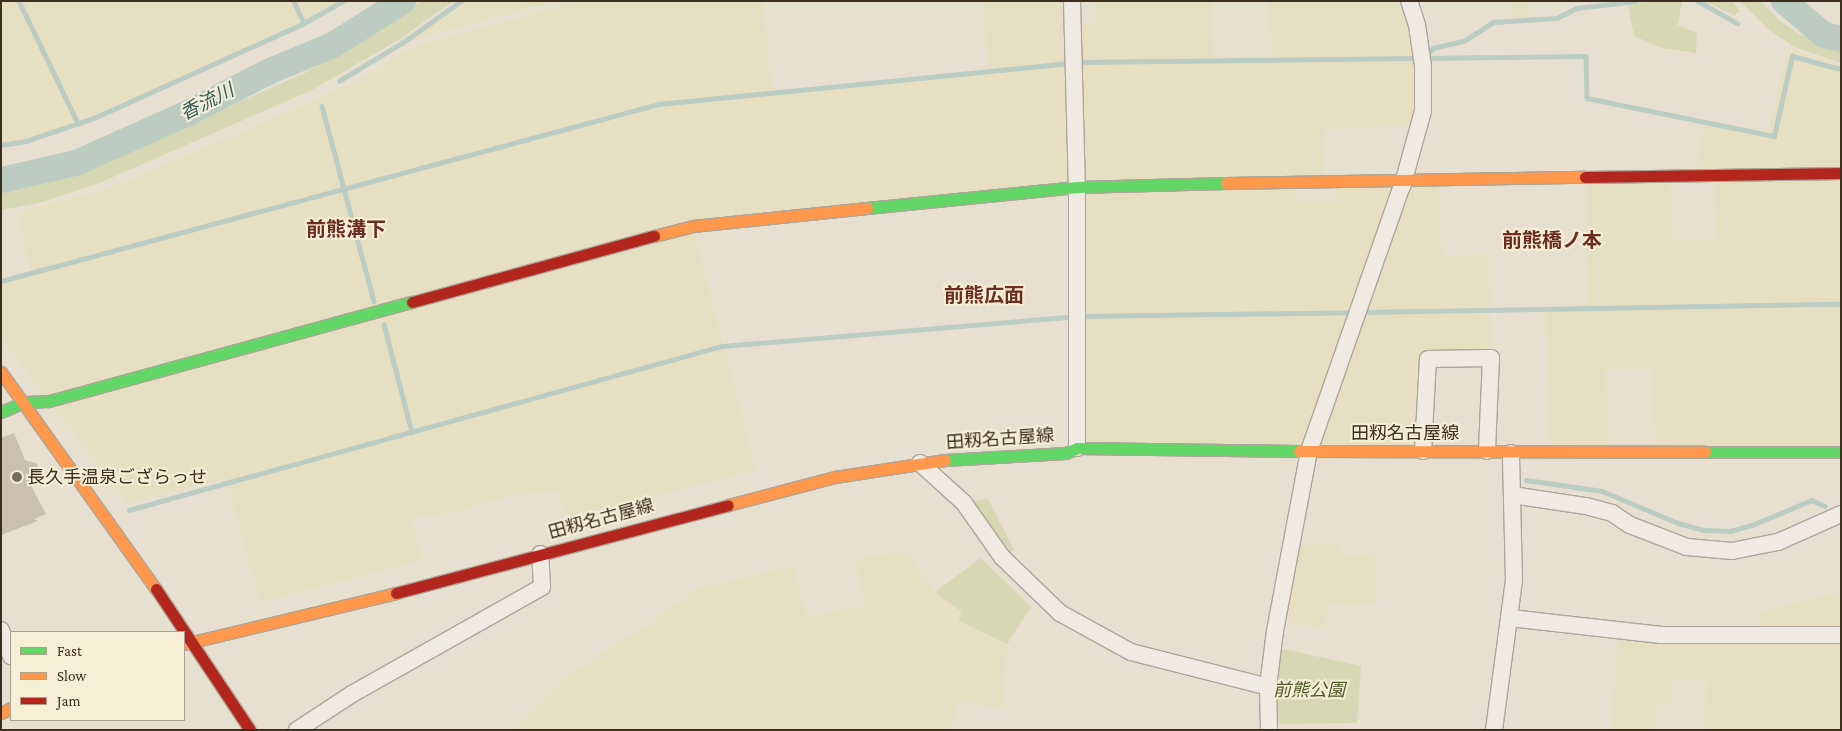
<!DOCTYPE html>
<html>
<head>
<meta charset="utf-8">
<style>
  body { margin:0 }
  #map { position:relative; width:1842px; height:731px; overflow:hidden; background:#e7e0d1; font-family:"Crimson Pro","Noto Sans JP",serif }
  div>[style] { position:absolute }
  .farmland>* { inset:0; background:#e6dfc2 }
  .green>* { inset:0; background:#d6d7b3 }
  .stream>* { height:4.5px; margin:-2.25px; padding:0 2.25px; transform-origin:2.25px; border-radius:2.25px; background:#bcccc2 }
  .river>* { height:26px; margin:-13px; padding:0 13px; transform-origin:13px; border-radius:13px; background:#bcccc2 }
  .building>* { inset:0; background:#cbbfb2 }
  .roads { filter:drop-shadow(1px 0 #ada599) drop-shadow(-1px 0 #ada599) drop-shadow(0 1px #ada599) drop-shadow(0 -1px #ada599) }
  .street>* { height:16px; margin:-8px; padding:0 8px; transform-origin:8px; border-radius:8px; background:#efebe3 }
  .fast>* { height:11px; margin:-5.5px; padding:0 5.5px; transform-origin:5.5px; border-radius:5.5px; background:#63d668 }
  .slow>* { height:11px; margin:-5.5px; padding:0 5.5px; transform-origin:5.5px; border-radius:5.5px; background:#ff974d }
  .jam>* { height:11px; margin:-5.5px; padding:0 5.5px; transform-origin:5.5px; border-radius:5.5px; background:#b3261e }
  .dots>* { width:14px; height:14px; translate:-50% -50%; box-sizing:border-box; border:2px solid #f7eed8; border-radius:50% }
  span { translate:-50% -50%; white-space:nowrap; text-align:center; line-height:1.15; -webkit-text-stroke:4px #f7eed8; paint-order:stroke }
  .street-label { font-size:18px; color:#3d2e20 }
  .poi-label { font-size:18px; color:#3d2e20 }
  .left { translate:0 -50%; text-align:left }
  .park-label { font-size:18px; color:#4d5a26; font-style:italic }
  .water-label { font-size:19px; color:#2f5d5a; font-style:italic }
  .quarter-label { font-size:20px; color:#6b2e1e; font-weight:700 }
  .frame { position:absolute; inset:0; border:2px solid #3d2e20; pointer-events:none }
  .legend { position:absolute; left:10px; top:631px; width:175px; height:90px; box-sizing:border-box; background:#f7eed8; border:1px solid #ada18e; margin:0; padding:6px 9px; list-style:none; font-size:15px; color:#3d2e20 }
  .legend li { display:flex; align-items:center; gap:10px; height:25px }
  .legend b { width:25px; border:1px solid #ada18e }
</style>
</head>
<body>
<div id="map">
  <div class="farmland">
    <div style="clip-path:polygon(1px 1px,343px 1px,304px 23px,94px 118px,26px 141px,1px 145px)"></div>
    <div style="clip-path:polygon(461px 1px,555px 1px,402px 43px)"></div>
    <div style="clip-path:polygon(579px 1px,763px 1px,772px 93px,989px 71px,983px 1px,1072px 1px,1073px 25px,1097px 24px,1095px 1px,1212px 1px,1214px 61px,1272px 60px,1268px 1px,1409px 1px,1417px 25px,1419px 125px,1325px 129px,1323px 181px,1296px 182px,1295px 202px,1337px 201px,1336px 181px,1438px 178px,1442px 256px,1489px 254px,1491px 358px,1428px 359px,1423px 451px,1077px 448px,1077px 187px,693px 227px,756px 470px,568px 518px,558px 491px,511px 495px,456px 512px,411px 517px,422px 560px,260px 602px,226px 477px,127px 504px,1px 337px,1px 281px,31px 272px,17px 212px,100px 192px,319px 99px,363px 78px,411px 47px)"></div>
    <div style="clip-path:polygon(1509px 1px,1528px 1px,1531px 20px,1515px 22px)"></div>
    <div style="clip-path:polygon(1788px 48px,1841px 65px,1841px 452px,1655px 452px,1653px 368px,1605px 370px,1610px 452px,1550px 452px,1546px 309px,1587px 308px,1586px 176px,1669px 174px,1674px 241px,1716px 238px,1713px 173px,1696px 173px,1704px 121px,1769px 130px)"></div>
    <div style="clip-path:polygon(1340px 543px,1342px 555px,1377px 554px,1376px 602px,1351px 606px,1329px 602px,1324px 629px,1276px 620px,1290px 545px)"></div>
    <div style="clip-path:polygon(907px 552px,935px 592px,961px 611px,960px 621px,1007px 644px,1003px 709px,957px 701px,951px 730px,515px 730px,553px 688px,609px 648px,643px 628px,697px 588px,793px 567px,807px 617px,865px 605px,856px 559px)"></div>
    <div style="clip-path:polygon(1841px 592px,1841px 730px,1704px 730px,1707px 680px,1673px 678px,1671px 704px,1657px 705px,1656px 730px,1611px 730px,1619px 630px,1760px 634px,1759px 612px)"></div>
  </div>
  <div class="green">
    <div style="clip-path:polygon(422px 1px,453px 1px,400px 39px,312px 90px,97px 184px,39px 203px,1px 210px,1px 192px,33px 186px,92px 166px,305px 73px)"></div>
    <div style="clip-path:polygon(1648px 1px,1682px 1px,1678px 25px,1697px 33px,1696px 53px,1662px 48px,1634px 36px,1628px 6px)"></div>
    <div style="clip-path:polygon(1704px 1px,1732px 1px,1740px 11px,1734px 15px)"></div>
    <div style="clip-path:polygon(1740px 1px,1761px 1px,1779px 20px,1799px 34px,1841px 47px,1841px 63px,1794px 47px,1768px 29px)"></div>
    <div style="clip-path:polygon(988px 499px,1014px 550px,1002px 557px,964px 503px)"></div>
    <div style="clip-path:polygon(981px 558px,1031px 607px,1007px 644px,959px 621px,961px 611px,935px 592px)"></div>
    <div style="clip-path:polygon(1283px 649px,1361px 666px,1357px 723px,1277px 724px,1275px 686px)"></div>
  </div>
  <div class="stream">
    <div style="left:19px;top:1px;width:136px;rotate:64.2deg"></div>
    <div style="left:294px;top:1px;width:24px;rotate:66deg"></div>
    <div style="left:1698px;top:1px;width:45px;rotate:29.4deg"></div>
    <div style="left:1425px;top:56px;width:11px;rotate:-45deg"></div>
    <div style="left:1433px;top:48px;width:32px;rotate:-13deg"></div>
    <div style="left:1464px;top:41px;width:35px;rotate:-33deg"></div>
    <div style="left:1493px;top:22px;width:64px;rotate:-3.6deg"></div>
    <div style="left:1557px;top:18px;width:22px;rotate:-27deg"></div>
    <div style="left:1577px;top:8px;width:59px;rotate:-6.8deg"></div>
    <div style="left:1077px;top:62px;width:509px;rotate:-0.68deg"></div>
    <div style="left:1586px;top:56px;width:42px;rotate:88.6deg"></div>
    <div style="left:1587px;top:98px;width:191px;rotate:11.5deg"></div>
    <div style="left:1774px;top:136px;width:82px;rotate:-77.3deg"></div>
    <div style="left:1792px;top:56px;width:51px;rotate:14.9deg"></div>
    <div style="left:339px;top:81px;width:74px;rotate:-31.1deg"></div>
    <div style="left:402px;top:43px;width:72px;rotate:-35.4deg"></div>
    <div style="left:322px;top:106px;width:202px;rotate:75.1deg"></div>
    <div style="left:1px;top:145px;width:25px;rotate:-9deg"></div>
    <div style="left:26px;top:141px;width:72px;rotate:-18.7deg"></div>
    <div style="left:94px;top:118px;width:230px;rotate:-24.3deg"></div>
    <div style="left:304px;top:23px;width:45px;rotate:-29.4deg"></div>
    <div style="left:1px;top:281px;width:681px;rotate:-15.06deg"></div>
    <div style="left:659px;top:104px;width:412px;rotate:-5.7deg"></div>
    <div style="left:1362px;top:312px;width:479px;rotate:-1deg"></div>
    <div style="left:384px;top:324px;width:112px;rotate:75.5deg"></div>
    <div style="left:1526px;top:480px;width:77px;rotate:8.2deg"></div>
    <div style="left:1602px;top:491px;width:82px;rotate:22.8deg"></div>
    <div style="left:1678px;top:523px;width:28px;rotate:15deg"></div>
    <div style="left:1705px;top:530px;width:25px;rotate:2deg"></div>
    <div style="left:1730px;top:531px;width:23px;rotate:-15deg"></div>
    <div style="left:1752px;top:525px;width:65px;rotate:-22.6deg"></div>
    <div style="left:1812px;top:500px;width:14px;rotate:25deg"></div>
    <div style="left:129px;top:510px;width:615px;rotate:-15.46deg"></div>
    <div style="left:722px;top:346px;width:361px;rotate:-4.8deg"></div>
    <div style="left:1082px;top:316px;width:272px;rotate:-0.8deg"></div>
  </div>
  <div class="river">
    <div style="left:1784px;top:1px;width:52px;rotate:40.4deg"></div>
    <div style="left:1824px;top:35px;width:17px;rotate:13deg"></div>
    <div style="left:1px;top:180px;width:77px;rotate:-12.8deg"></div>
    <div style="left:76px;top:163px;width:123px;rotate:-24.1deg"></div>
    <div style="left:188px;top:113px;width:92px;rotate:-27.1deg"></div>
    <div style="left:270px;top:71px;width:68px;rotate:-22.4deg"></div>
    <div style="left:333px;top:45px;width:83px;rotate:-32.2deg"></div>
  </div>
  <div class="building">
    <div style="clip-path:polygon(14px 433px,25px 460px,38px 464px,30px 484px,46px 514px,34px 519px,38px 521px,1px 535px,1px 438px)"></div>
  </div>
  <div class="roads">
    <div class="street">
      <div style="left:1072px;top:1px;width:186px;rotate:88.5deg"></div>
      <div style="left:1077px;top:187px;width:261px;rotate:90deg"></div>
      <div style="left:1402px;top:187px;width:79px;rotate:-74.6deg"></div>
      <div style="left:1423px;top:111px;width:45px;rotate:-90deg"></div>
      <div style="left:1423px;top:66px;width:41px;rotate:-98.3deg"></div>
      <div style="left:1417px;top:25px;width:25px;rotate:-108deg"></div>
      <div style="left:1423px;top:451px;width:92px;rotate:-86.9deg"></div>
      <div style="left:1428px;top:359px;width:63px;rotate:-0.9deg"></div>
      <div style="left:1491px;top:358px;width:93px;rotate:92.5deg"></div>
      <div style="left:920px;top:463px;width:59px;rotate:42.3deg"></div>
      <div style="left:964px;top:503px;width:66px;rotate:54.9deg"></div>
      <div style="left:1002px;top:557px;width:81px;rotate:44deg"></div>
      <div style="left:1060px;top:613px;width:81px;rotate:28.8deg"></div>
      <div style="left:1131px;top:652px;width:141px;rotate:14.3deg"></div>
      <div style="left:1512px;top:495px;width:75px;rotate:8.5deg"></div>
      <div style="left:1586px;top:506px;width:27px;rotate:15deg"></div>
      <div style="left:1612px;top:513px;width:22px;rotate:34deg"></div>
      <div style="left:1630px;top:525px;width:61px;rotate:21.1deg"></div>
      <div style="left:1687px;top:547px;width:45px;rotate:5.1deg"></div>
      <div style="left:1732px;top:551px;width:47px;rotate:-11.1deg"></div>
      <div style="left:1778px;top:542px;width:69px;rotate:-24deg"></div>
      <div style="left:1510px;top:618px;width:152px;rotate:6.4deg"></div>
      <div style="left:1661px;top:635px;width:180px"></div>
      <div style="left:1px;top:630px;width:28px;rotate:69deg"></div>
      <div style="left:297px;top:730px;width:66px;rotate:-33.2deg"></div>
      <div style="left:352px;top:694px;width:218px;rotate:-29.4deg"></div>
      <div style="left:542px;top:587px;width:33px;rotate:-93deg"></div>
      <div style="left:1269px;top:730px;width:43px;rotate:-91.3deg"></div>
      <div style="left:1268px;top:687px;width:56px;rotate:-82.9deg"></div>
      <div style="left:1275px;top:631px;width:183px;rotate:-79.3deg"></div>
      <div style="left:1309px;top:451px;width:288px;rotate:-70.7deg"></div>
      <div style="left:1494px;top:730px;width:151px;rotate:-82.4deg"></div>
      <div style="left:1514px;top:580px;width:127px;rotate:-91.4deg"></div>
    </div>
    <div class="fast">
      <div style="left:867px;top:208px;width:211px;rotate:-5.7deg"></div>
      <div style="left:1077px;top:187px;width:149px;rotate:-1.5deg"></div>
      <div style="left:1px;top:412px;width:25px;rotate:-23deg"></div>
      <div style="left:24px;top:402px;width:25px;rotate:-2deg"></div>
      <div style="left:49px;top:401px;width:376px;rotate:-15.3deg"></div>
      <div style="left:1705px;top:452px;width:136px"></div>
      <div style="left:945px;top:460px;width:121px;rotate:-3.3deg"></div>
      <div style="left:1066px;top:453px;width:12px;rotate:-24deg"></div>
      <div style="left:1077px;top:448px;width:222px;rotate:0.8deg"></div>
    </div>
    <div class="slow">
      <div style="left:1226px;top:183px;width:359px;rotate:-1deg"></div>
      <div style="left:654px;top:236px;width:40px;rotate:-14.4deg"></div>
      <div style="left:693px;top:226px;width:175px;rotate:-5.9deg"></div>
      <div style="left:1px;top:372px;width:267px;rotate:54.5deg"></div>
      <div style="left:1299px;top:451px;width:406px;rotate:0.1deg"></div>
      <div style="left:728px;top:505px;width:111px;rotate:-14.7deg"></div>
      <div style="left:835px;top:477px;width:111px;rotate:-8.8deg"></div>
      <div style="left:184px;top:644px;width:218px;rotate:-13.5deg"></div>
      <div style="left:1px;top:713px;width:11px;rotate:-27deg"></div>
    </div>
    <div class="jam">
      <div style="left:1585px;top:177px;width:256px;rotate:-0.9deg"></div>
      <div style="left:412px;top:302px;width:251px;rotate:-15.3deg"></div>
      <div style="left:156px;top:589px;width:169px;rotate:56.3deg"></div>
      <div style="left:396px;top:593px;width:343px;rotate:-14.8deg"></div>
    </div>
  </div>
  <div class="dots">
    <div style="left:17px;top:477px;background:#786c5e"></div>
  </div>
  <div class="street-label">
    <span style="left:1405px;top:433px">田籾名古屋線</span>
    <span style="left:1000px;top:439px;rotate:-4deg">田籾名古屋線</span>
    <span style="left:601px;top:519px;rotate:-15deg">田籾名古屋線</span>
  </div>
  <div class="poi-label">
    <span class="left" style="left:27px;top:477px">長久手温泉ござらっせ</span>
  </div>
  <div class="park-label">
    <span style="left:1309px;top:690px">前熊公園</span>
  </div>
  <div class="water-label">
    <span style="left:207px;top:102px;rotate:-27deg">香流川</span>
  </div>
  <div class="quarter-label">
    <span style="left:346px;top:229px">前熊溝下</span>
    <span style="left:1552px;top:240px">前熊橋ノ本</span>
    <span style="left:984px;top:295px">前熊広面</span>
  </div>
  <div class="frame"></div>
  <ul class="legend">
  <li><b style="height:6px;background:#63d668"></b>Fast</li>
  <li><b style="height:6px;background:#ff974d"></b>Slow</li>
  <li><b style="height:6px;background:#b3261e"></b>Jam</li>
  </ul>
</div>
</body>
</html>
